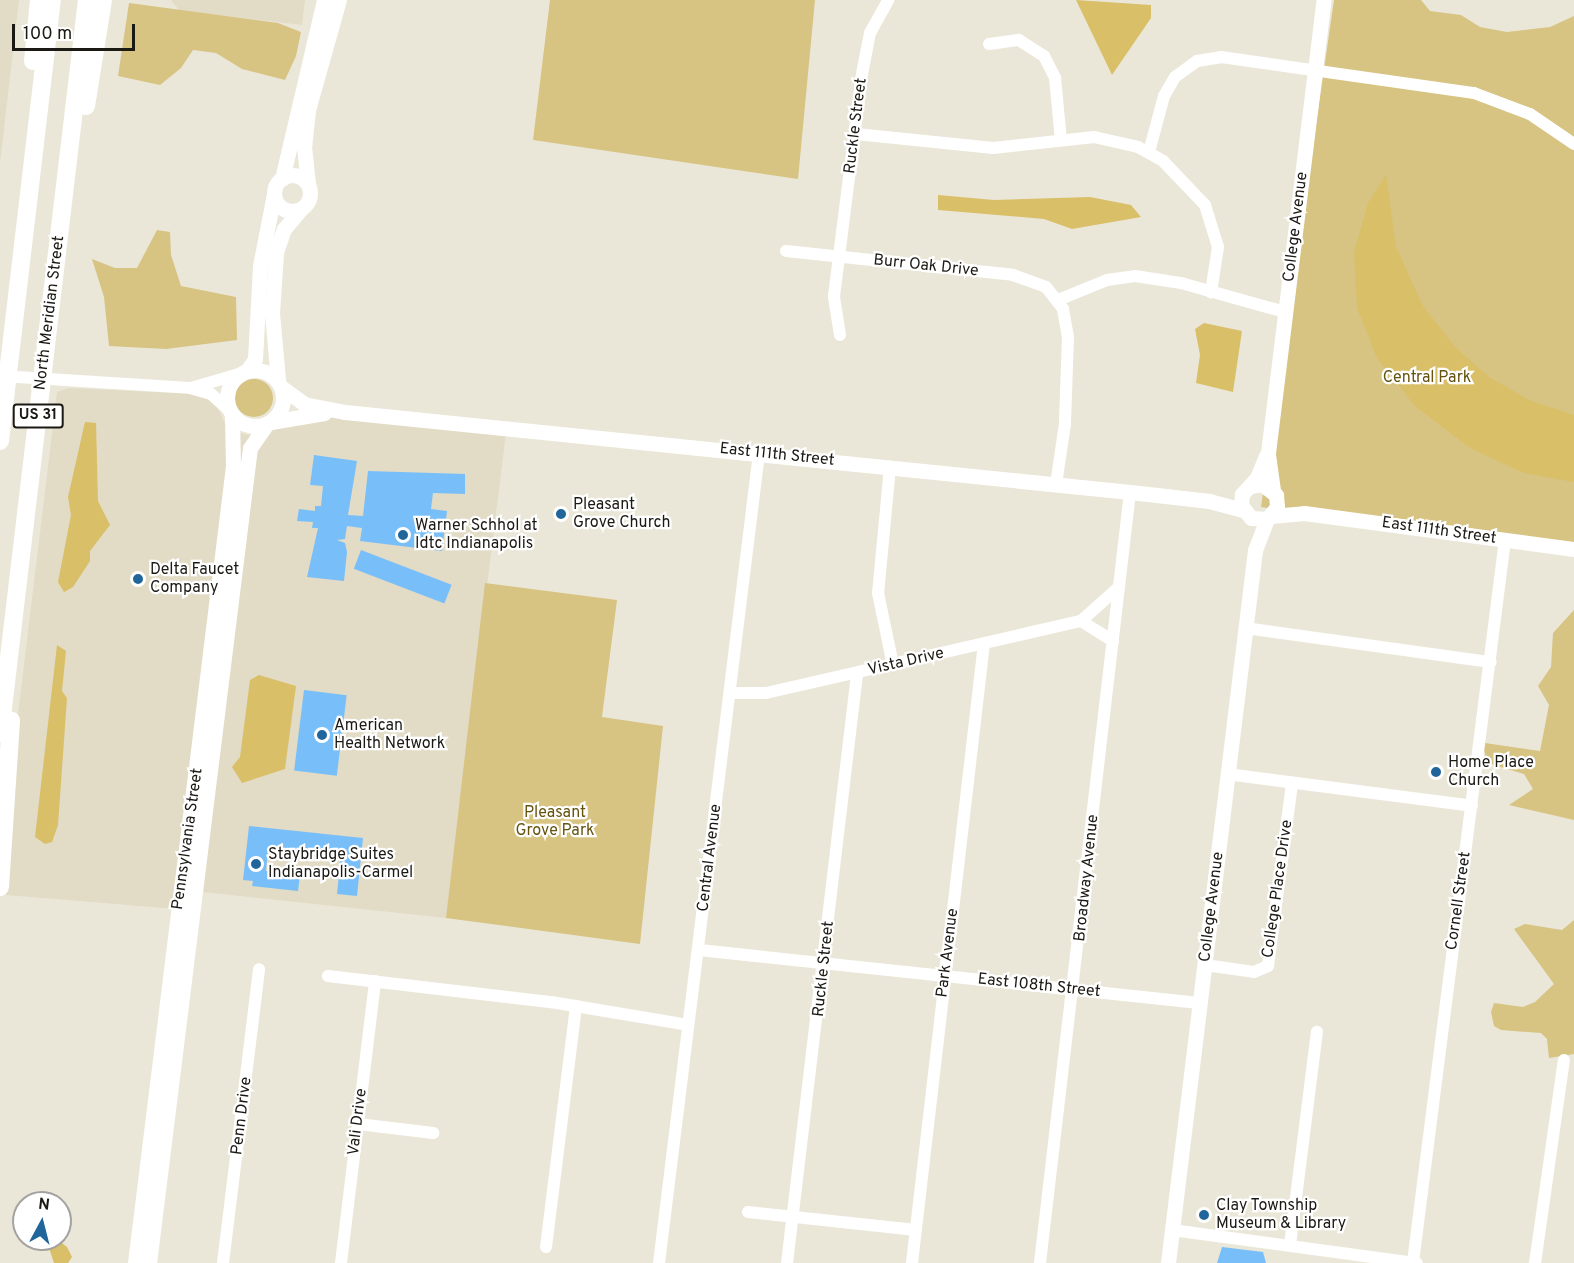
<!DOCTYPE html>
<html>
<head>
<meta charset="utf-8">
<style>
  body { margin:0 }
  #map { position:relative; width:1574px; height:1263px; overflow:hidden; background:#ebe7d8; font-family:Overpass,sans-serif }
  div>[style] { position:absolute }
  .built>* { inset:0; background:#e2dbc5 }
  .green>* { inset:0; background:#d7c382 }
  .round { border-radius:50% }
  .water>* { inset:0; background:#d9bf67 }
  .building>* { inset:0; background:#78bffa; transform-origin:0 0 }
  .minor>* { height:12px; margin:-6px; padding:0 6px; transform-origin:6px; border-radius:6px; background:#fff }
  .major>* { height:15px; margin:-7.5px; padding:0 7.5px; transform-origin:7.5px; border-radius:7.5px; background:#fff }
  .major>.ring { margin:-7.5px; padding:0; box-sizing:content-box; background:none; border:15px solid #fff; border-radius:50% }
  .highway>* { height:18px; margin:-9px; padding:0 9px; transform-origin:9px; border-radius:9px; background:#fff }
  .dots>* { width:16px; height:16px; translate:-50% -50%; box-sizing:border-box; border:3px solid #fff; border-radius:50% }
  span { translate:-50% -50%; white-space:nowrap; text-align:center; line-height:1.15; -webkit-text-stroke:4.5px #fff; paint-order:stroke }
  .shield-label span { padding:2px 4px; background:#fff; border:2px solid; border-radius:4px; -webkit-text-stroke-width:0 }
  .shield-label { font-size:15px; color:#1b1914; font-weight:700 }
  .street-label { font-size:16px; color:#1b1914 }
  .park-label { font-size:16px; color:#65530f }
  .poi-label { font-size:16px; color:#1b1914 }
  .left { translate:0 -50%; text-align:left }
  .north { position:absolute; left:12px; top:1191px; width:60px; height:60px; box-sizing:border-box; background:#fff; border:2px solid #a4a3a1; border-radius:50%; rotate:7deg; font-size:16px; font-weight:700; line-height:24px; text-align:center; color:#1b1914 }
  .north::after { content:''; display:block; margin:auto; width:21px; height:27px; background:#20669a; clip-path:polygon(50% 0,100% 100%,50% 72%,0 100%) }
  .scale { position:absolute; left:12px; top:24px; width:123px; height:27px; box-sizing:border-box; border:3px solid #1b1914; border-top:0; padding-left:8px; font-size:18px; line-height:21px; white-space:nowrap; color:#1b1914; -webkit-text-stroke:4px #fff; paint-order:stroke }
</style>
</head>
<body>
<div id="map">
  <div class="built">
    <div style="clip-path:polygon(0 0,19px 0,0 163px)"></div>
    <div style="clip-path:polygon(171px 0,305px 0,302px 25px,179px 10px)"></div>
    <div style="clip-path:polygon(69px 388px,195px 394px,215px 402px,228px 430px,260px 438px,286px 422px,335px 416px,506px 433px,446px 918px,203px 892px,200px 911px,6px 895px,18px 714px,57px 392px)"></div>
  </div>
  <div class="green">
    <div style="clip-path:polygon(550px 0,815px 0,798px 179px,533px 140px)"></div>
    <div style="clip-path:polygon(1334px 0,1421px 0,1430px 11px,1461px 15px,1480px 27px,1507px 32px,1550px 27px,1574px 16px,1574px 547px,1261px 507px)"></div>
    <div style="clip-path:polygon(129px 3px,278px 23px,301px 32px,296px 56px,285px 80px,242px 69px,216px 53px,193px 50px,181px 68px,160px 85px,118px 76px)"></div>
    <div style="clip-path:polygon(157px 230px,170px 232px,171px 255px,181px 286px,236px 297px,237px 340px,166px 349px,109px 346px,104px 297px,92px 259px,115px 268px,137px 268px)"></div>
    <div class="round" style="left:235px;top:379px;width:38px;height:38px"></div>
    <div style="clip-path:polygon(485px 583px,617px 600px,602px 717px,663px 726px,640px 944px,446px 918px)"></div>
    <div style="clip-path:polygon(1574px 610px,1574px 820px,1509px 805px,1533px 789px,1524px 774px,1487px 763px,1484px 749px,1485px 743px,1540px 751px,1549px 705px,1538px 686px,1551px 667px,1553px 633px)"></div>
    <div style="clip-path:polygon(1574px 920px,1574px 1054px,1549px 1058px,1547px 1039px,1541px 1033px,1501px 1030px,1494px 1026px,1491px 1012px,1494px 1003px,1523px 1007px,1535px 1002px,1554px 984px,1514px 929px,1525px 924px,1562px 930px)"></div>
  </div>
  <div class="water">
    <div style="clip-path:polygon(1076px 0,1151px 5px,1151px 18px,1112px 75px)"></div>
    <div style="clip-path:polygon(1386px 175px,1396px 247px,1423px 306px,1455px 347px,1489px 377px,1531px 401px,1574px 415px,1574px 482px,1524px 473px,1470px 448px,1415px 406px,1377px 358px,1357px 308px,1354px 252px,1368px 203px)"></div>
    <div style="clip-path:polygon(938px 195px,994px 200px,1090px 197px,1131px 205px,1141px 217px,1072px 229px,1044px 219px,938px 210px)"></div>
    <div style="clip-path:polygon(1204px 323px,1242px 331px,1233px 392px,1196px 383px,1200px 355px,1195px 329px)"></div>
    <div style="clip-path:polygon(85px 422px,96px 423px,98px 501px,110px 525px,90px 551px,90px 561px,73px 587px,64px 592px,58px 582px,71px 515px,68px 497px)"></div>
    <div style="clip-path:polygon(57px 645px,66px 651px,62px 691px,67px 698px,58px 825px,52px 842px,45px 844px,35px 837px)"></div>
    <div style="clip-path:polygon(259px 675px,296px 686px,285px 769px,242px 783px,232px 767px,240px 757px,250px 680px)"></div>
    <div style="clip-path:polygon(46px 1239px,57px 1239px,67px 1247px,72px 1257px,68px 1263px,54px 1263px)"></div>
  </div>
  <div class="building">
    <div style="clip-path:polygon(314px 455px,357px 461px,348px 515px,363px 516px,368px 471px,465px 474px,465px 494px,433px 493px,431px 509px,447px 511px,442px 551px,360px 541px,362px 528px,347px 526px,345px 539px,337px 540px,345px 543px,347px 552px,344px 581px,307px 577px,318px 528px,312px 528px,313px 522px,297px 521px,299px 509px,315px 511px,315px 506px,321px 506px,323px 486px,310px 485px)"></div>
    <div style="left:361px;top:550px;width:97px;height:20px;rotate:21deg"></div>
    <div style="left:304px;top:690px;width:43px;height:81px;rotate:7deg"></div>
    <div style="clip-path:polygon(249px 826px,363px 838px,357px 896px,337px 894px,341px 855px,268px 848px,266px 871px,300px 875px,298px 891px,252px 886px,253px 881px,243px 880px)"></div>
    <div style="clip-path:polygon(1222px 1247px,1263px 1252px,1266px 1263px,1217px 1263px)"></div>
  </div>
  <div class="minor">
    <div style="left:989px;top:44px;width:30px;rotate:-8deg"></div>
    <div style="left:1019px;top:40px;width:30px;rotate:33deg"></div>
    <div style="left:1044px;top:56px;width:25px;rotate:63deg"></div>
    <div style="left:1055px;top:78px;width:62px;rotate:84.5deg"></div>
    <div style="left:856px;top:134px;width:138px;rotate:5.8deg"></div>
    <div style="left:993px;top:148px;width:102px;rotate:-6.2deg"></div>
    <div style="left:1094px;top:137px;width:45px;rotate:12.8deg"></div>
    <div style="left:1138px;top:147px;width:29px;rotate:29deg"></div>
    <div style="left:1163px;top:161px;width:61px;rotate:46.3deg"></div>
    <div style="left:1205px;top:205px;width:44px;rotate:72.8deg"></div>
    <div style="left:1218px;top:247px;width:46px;rotate:98.8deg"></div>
    <div style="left:1149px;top:152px;width:58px;rotate:-75deg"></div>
    <div style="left:1164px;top:96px;width:22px;rotate:-60deg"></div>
    <div style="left:1175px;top:77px;width:27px;rotate:-36deg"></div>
    <div style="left:1197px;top:61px;width:24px;rotate:-9deg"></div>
    <div style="left:1221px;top:57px;width:256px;rotate:8.1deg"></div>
    <div style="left:1474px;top:93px;width:60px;rotate:20.6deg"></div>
    <div style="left:1530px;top:114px;width:53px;rotate:34.3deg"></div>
    <div style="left:786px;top:251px;width:228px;rotate:6deg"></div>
    <div style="left:1013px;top:275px;width:35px;rotate:20deg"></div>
    <div style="left:1046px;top:287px;width:28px;rotate:52deg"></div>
    <div style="left:1063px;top:309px;width:27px;rotate:80deg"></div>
    <div style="left:1068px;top:336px;width:88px;rotate:92deg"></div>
    <div style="left:1065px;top:424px;width:61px;rotate:98.5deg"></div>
    <div style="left:1058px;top:300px;width:53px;rotate:-22.2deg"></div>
    <div style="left:1107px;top:280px;width:28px;rotate:-8deg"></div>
    <div style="left:1135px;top:276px;width:47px;rotate:8.7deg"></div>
    <div style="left:1181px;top:283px;width:108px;rotate:15.6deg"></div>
    <div style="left:840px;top:335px;width:39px;rotate:-99deg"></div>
    <div style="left:834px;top:296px;width:224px;rotate:-82.8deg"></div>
    <div style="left:862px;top:74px;width:42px;rotate:-79deg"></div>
    <div style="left:870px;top:33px;width:38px;rotate:-61deg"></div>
    <div style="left:1px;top:376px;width:189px;rotate:3.6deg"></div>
    <div style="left:190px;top:388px;width:22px;rotate:16deg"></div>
    <div style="left:211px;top:394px;width:24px;rotate:42deg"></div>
    <div style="left:191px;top:388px;width:50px;rotate:-16.3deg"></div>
    <div style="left:890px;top:467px;width:127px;rotate:95.4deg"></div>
    <div style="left:878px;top:593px;width:74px;rotate:78.2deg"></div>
    <div style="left:1081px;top:621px;width:38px;rotate:32deg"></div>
    <div style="left:1245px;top:628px;width:248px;rotate:7.9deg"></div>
    <div style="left:731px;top:693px;width:35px"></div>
    <div style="left:766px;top:693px;width:323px;rotate:-12.9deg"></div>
    <div style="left:1081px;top:621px;width:51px;rotate:-41.8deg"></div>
    <div style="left:1227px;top:774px;width:247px;rotate:7.4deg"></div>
    <div style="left:699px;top:950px;width:503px;rotate:6.05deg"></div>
    <div style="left:1205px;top:965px;width:49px;rotate:8.1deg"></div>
    <div style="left:1254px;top:972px;width:15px;rotate:-23deg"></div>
    <div style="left:1268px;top:966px;width:185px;rotate:-82.5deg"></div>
    <div style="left:328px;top:976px;width:225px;rotate:6.7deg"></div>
    <div style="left:551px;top:1002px;width:139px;rotate:9.5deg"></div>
    <div style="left:358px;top:1124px;width:76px;rotate:6.8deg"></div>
    <div style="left:748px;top:1212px;width:169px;rotate:6.1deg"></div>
    <div style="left:1172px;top:1230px;width:247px;rotate:7.7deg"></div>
    <div style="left:1290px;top:1245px;width:215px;rotate:-82.8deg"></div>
    <div style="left:546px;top:1247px;width:243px;rotate:-82.9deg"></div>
    <div style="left:1413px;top:1262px;width:728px;rotate:-82.74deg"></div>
    <div style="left:223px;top:1263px;width:296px;rotate:-83deg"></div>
    <div style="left:341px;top:1263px;width:284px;rotate:-83.1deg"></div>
    <div style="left:659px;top:1263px;width:816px;rotate:-82.96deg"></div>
    <div style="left:787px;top:1263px;width:593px;rotate:-83.22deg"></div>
    <div style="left:912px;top:1263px;width:623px;rotate:-83.37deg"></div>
    <div style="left:1040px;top:1263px;width:776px;rotate:-83.34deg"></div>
    <div style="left:1535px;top:1263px;width:205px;rotate:-81.9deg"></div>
  </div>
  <div class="major">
    <div class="ring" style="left:274px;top:175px;width:21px;height:21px"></div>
    <div style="left:282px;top:179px;width:184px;rotate:-76.8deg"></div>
    <div style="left:308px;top:184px;width:36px;rotate:-96deg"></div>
    <div style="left:304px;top:148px;width:38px;rotate:-84deg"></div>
    <div style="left:308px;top:110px;width:114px;rotate:-74.3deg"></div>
    <div class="ring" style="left:227px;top:370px;width:41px;height:41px"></div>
    <div style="left:247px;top:371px;width:14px;rotate:-56deg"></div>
    <div style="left:255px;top:359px;width:93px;rotate:-86.9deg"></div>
    <div style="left:260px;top:266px;width:73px;rotate:-79deg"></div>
    <div style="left:278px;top:380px;width:67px;rotate:-95.1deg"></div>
    <div style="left:272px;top:313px;width:61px;rotate:-86.2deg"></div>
    <div style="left:276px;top:252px;width:24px;rotate:-71deg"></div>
    <div style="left:284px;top:229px;width:26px;rotate:-50deg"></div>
    <div style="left:281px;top:387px;width:29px;rotate:36deg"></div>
    <div style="left:304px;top:404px;width:42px;rotate:11deg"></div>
    <div style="left:345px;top:412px;width:789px;rotate:5.82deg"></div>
    <div style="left:1130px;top:492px;width:80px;rotate:6.5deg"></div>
    <div style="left:1209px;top:501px;width:35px;rotate:15deg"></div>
    <div style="left:271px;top:422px;width:54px;rotate:-9.6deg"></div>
    <div style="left:1250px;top:486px;width:12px;rotate:-9deg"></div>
    <div style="left:1262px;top:484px;width:18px;rotate:38deg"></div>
    <div style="left:1276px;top:495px;width:12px;rotate:85deg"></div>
    <div style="left:1277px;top:507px;width:16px;rotate:130deg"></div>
    <div style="left:1267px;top:519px;width:16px;rotate:-176deg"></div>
    <div style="left:1251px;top:518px;width:16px;rotate:-128deg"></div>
    <div style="left:1241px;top:505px;width:11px;rotate:-85deg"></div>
    <div style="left:1242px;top:494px;width:22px;rotate:-47deg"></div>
    <div style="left:1257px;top:478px;width:24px;rotate:-68deg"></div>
    <div style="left:1273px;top:490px;width:37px;rotate:-98deg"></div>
    <div style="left:1268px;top:453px;width:456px;rotate:-83deg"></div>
    <div style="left:1271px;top:516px;width:33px;rotate:-5deg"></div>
    <div style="left:1304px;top:513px;width:272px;rotate:7.6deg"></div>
    <div style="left:135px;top:1263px;width:803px;rotate:-82.99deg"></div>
    <div style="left:233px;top:466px;width:51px;rotate:-91.1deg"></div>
    <div style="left:149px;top:1263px;width:821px;rotate:-82.94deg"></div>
    <div style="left:250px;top:448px;width:29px;rotate:-55deg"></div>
    <div style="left:1168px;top:1263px;width:718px;rotate:-83.04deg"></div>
    <div style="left:1255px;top:550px;width:33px;rotate:-69deg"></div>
  </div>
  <div class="highway">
    <div style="left:33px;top:61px;width:61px;rotate:-84.4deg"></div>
    <div style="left:86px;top:106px;width:107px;rotate:-80.9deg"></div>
    <div style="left:0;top:441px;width:444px;rotate:-83.3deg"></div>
    <div style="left:0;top:733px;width:738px;rotate:-83.23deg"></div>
    <div style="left:0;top:887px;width:167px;rotate:-86.2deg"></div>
  </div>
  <div class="dots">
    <div style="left:561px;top:514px;background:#20669a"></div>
    <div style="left:403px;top:535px;background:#20669a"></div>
    <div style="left:138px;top:579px;background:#20669a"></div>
    <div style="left:322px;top:735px;background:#20669a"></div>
    <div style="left:1436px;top:772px;background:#20669a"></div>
    <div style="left:256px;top:864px;background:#20669a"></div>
    <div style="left:1204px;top:1215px;background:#20669a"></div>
  </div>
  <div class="shield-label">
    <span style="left:38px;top:416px">US 31</span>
  </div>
  <div class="street-label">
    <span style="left:856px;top:126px;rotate:-83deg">Ruckle Street</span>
    <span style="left:1296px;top:227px;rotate:-83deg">College Avenue</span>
    <span style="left:926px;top:266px;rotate:6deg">Burr Oak Drive</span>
    <span style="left:50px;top:313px;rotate:-83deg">North Meridian Street</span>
    <span style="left:777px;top:455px;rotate:6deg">East 111th Street</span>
    <span style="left:1439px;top:531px;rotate:8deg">East 111th Street</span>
    <span style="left:906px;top:662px;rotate:-13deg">Vista Drive</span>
    <span style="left:188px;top:839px;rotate:-82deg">Pennsylvania Street</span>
    <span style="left:710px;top:858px;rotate:-83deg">Central Avenue</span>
    <span style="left:1087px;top:878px;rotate:-84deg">Broadway Avenue</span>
    <span style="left:1278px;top:889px;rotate:-82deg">College Place Drive</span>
    <span style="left:1459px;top:901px;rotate:-82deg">Cornell Street</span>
    <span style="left:1212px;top:907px;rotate:-83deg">College Avenue</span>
    <span style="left:948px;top:953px;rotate:-83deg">Park Avenue</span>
    <span style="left:824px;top:969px;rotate:-84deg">Ruckle Street</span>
    <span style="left:1039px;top:986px;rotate:6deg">East 108th Street</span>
    <span style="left:242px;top:1116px;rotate:-83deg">Penn Drive</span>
    <span style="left:358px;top:1122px;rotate:-83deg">Vali Drive</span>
  </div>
  <div class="park-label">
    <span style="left:1427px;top:378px">Central Park</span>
    <span style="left:555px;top:822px">Pleasant<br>Grove Park</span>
  </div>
  <div class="poi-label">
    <span class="left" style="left:573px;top:514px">Pleasant<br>Grove Church</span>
    <span class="left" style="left:415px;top:535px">Warner Schhol at<br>Idtc Indianapolis</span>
    <span class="left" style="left:150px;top:579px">Delta Faucet<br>Company</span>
    <span class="left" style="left:334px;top:735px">American<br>Health Network</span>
    <span class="left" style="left:1448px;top:772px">Home Place<br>Church</span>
    <span class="left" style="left:268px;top:864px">Staybridge Suites<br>Indianapolis-Carmel</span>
    <span class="left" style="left:1216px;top:1215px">Clay Township<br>Museum &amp; Library</span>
  </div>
  <div class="north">N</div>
  <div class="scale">100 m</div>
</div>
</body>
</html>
